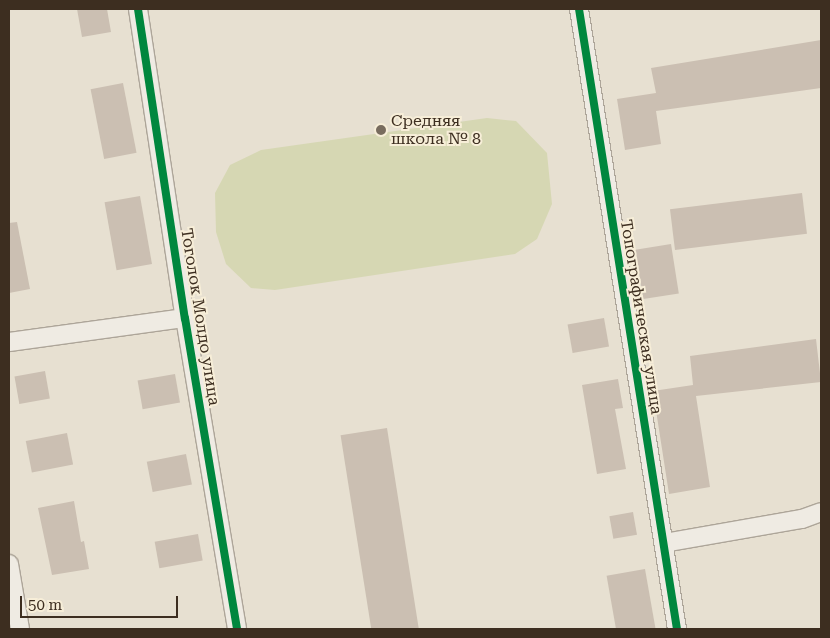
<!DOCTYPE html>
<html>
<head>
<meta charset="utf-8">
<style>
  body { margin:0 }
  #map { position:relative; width:830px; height:638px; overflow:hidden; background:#e7e0d1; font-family:"Roboto Serif",serif }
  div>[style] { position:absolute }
  .green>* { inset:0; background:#d6d7b3 }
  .building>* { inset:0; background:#cbbfb2; transform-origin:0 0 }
  .roads { filter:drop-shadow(1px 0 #ada599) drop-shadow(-1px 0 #ada599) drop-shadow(0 1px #ada599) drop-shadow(0 -1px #ada599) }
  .street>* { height:18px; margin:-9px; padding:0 9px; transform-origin:9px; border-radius:9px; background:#efebe3 }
  .cycleway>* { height:8px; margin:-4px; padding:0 4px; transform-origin:4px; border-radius:4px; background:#00873e }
  .dots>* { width:14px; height:14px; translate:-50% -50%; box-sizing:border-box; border:2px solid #f7eed8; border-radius:50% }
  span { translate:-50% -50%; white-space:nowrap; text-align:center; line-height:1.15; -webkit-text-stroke:4px #f7eed8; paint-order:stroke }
  .poi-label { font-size:16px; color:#3d2e20 }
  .left { translate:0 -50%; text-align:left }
  .street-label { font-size:16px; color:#3d2e20 }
  .frame { position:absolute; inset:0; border:10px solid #3d2e20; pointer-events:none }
  .scale { position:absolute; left:20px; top:596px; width:158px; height:22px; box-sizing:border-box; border:2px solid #3d2e20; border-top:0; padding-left:6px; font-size:15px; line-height:18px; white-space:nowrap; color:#3d2e20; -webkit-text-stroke:4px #f7eed8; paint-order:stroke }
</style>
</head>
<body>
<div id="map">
  <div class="green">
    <div style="clip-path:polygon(487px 118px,516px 121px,547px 153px,552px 204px,537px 239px,515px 254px,275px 290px,251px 288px,226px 264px,216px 232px,215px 193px,230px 165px,261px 150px)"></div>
  </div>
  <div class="building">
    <div style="clip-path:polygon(77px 9px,107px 9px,111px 32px,82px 37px)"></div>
    <div style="clip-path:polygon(821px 40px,821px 88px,656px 111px,661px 144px,625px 150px,617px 99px,656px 93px,651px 68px)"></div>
    <div style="left:123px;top:83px;width:71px;height:33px;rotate:79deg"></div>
    <div style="left:802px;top:193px;width:41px;height:133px;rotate:83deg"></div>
    <div style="left:140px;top:196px;width:69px;height:36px;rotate:80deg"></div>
    <div style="clip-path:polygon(17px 222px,30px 289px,9px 293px,9px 223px)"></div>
    <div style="left:671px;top:244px;width:50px;height:36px;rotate:81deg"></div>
    <div style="left:604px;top:318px;width:29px;height:37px;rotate:80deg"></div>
    <div style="clip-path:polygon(816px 339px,821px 382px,696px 396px,710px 487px,669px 494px,653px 391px,693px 385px,690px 356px)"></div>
    <div style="left:45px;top:371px;width:28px;height:31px;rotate:80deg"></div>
    <div style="left:175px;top:374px;width:29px;height:38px;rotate:80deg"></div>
    <div style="clip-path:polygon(618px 379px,623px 408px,615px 409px,626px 469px,597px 474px,582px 385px)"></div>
    <div style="left:387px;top:428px;width:204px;height:47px;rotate:81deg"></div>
    <div style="left:67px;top:433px;width:32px;height:42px;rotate:79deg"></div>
    <div style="left:186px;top:454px;width:31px;height:40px;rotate:79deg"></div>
    <div style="clip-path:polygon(74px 501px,81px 542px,84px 541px,89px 569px,52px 575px,38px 508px)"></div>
    <div style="left:633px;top:512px;width:23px;height:24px;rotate:80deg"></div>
    <div style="left:198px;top:534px;width:27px;height:44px;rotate:80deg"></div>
    <div style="left:645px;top:569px;width:61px;height:39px;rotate:80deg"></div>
  </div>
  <div class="roads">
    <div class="street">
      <div style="left:138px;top:9px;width:313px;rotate:81.4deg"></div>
      <div style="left:185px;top:318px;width:315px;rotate:80.5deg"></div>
      <div style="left:579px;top:9px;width:628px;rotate:81.02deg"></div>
      <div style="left:9px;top:342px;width:178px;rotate:-7.8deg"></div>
      <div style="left:664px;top:543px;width:140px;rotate:-9.9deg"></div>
      <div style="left:802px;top:519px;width:20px;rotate:-20deg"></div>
      <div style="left:9px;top:564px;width:66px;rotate:80.4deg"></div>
    </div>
  </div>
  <div class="cycleway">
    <div style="left:138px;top:9px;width:313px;rotate:81.4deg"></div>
    <div style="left:185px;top:318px;width:315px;rotate:80.5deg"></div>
    <div style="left:579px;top:9px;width:628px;rotate:81.02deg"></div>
  </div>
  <div class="dots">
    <div style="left:381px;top:130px;background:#786c5e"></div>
  </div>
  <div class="poi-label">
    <span class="left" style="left:391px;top:130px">Средняя<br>школа № 8</span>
  </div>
  <div class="street-label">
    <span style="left:200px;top:317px;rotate:81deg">Тоголок Молдо улица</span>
    <span style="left:641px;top:317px;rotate:81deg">Топографическая улица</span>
  </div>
  <div class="frame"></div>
  <div class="scale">50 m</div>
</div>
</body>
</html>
